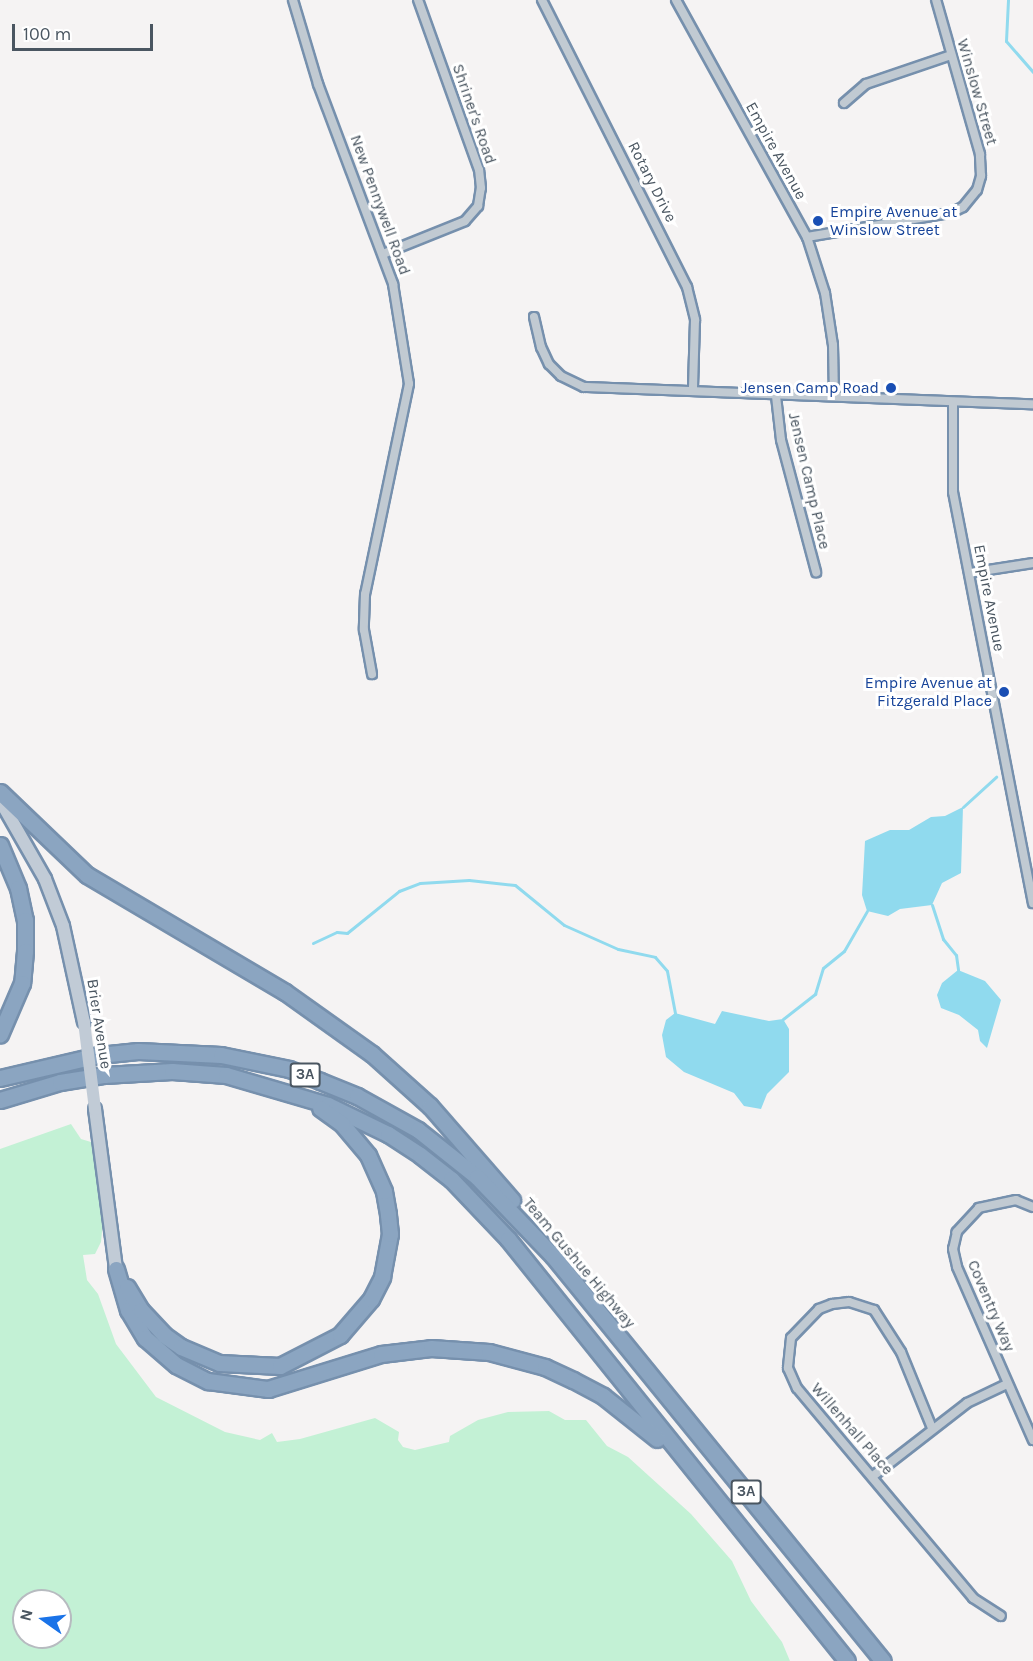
<!DOCTYPE html>
<html>
<head>
<meta charset="utf-8">
<style>
  body { margin:0 }
  #map { position:relative; width:1033px; height:1661px; overflow:hidden; background:#f5f3f3; font-family:Karla,sans-serif }
  div>[style] { position:absolute }
  .green>* { inset:0; background:#c3f1d5 }
  .water>* { inset:0; background:#90daee }
  .stream>* { height:3px; margin:-1.5px; padding:0 1.5px; transform-origin:1.5px; border-radius:1.5px; background:#90daee }
  .roads { filter:drop-shadow(2px 0 #7690ad) drop-shadow(-2px 0 #7690ad) drop-shadow(0 2px #7690ad) drop-shadow(0 -2px #7690ad) }
  .minor>* { height:8px; margin:-4px; padding:0 4px; transform-origin:4px; border-radius:4px; background:#c1cad2 }
  .secondary>* { height:12px; margin:-6px; padding:0 6px; transform-origin:6px; border-radius:6px; background:#c1cbd6 }
  .motorway>* { height:15px; margin:-7.5px; padding:0 7.5px; transform-origin:7.5px; border-radius:7.5px; background:#8ba5c1 }
  .secondary-bridge>* { height:12px; margin:-6px; padding:0 6px; transform-origin:6px; border-radius:6px; background:#c1cbd6 }
  .dots>* { width:16px; height:16px; translate:-50% -50%; box-sizing:border-box; border:3px solid #fff; border-radius:50% }
  span { translate:-50% -50%; white-space:nowrap; text-align:center; line-height:1.15; -webkit-text-stroke:6px #fff; paint-order:stroke }
  .shield-label span { padding:2px 4px; background:#fff; border:2px solid; border-radius:4px; -webkit-text-stroke-width:0 }
  .shield-label { font-size:15px; color:#4a5661; font-weight:700 }
  .street-label { font-size:16px; color:#4a5661 }
  .transit-label { font-size:16px; color:#164399 }
  .left { translate:0 -50%; text-align:left }
  .right { translate:-100% -50%; text-align:right }
  .north { position:absolute; left:12px; top:1589px; width:60px; height:60px; box-sizing:border-box; background:#fff; border:2px solid #b7bbc0; border-radius:50%; rotate:284deg; font-size:16px; font-weight:700; line-height:24px; text-align:center; color:#4a5661 }
  .north::after { content:''; display:block; margin:auto; width:21px; height:27px; background:#1a73e8; clip-path:polygon(50% 0,100% 100%,50% 72%,0 100%) }
  .scale { position:absolute; left:12px; top:24px; width:141px; height:27px; box-sizing:border-box; border:3px solid #4a5661; border-top:0; padding-left:8px; font-size:18px; line-height:21px; white-space:nowrap; color:#4a5661; -webkit-text-stroke:4px #fff; paint-order:stroke }
</style>
</head>
<body>
<div id="map">
  <div class="green">
    <div style="clip-path:polygon(evenodd,71px 1124px,81px 1139px,91px 1142px,104px 1211px,101px 1242px,95px 1254px,83px 1255px,87px 1280px,98px 1294px,116px 1344px,156px 1397px,225px 1432px,260px 1440px,272px 1433px,277px 1442px,300px 1439px,375px 1418px,399px 1432px,398px 1440px,403px 1447px,415px 1450px,449px 1442px,450px 1436px,478px 1420px,508px 1412px,549px 1411px,565px 1420px,586px 1420px,607px 1446px,628px 1457px,691px 1514px,732px 1561px,751px 1601px,782px 1642px,790px 1661px,0 1661px,0 1149px,71px 1124px,24px 1601px,60px 1601px,60px 1637px,24px 1637px,24px 1601px)"></div>
  </div>
  <div class="water">
    <div style="clip-path:polygon(963px 807px,961px 873px,942px 883px,932px 905px,900px 909px,888px 916px,867px 911px,862px 895px,865px 841px,890px 830px,909px 830px,931px 817px,945px 816px)"></div>
    <div style="clip-path:polygon(958px 970px,985px 981px,1001px 1000px,987px 1048px,980px 1041px,978px 1030px,959px 1015px,941px 1008px,937px 995px,942px 983px)"></div>
    <div style="clip-path:polygon(722px 1011px,769px 1021px,783px 1019px,789px 1029px,789px 1072px,767px 1094px,761px 1109px,744px 1106px,734px 1093px,684px 1072px,666px 1057px,662px 1035px,666px 1020px,675px 1013px,715px 1024px)"></div>
  </div>
  <div class="stream">
    <div style="left:1008px;top:0;width:41px;rotate:92.8deg"></div>
    <div style="left:1006px;top:41px;width:41px;rotate:48.9deg"></div>
    <div style="left:963px;top:807px;width:45px;rotate:-42.3deg"></div>
    <div style="left:932px;top:905px;width:36px;rotate:72deg"></div>
    <div style="left:943px;top:939px;width:21px;rotate:51deg"></div>
    <div style="left:956px;top:955px;width:15px;rotate:82deg"></div>
    <div style="left:313px;top:943px;width:26px;rotate:-25deg"></div>
    <div style="left:337px;top:932px;width:10px;rotate:6deg"></div>
    <div style="left:347px;top:933px;width:67px;rotate:-38.9deg"></div>
    <div style="left:399px;top:891px;width:22px;rotate:-21deg"></div>
    <div style="left:420px;top:883px;width:49px;rotate:-3.5deg"></div>
    <div style="left:469px;top:880px;width:46px;rotate:6.2deg"></div>
    <div style="left:515px;top:885px;width:63px;rotate:39.2deg"></div>
    <div style="left:564px;top:925px;width:59px;rotate:24deg"></div>
    <div style="left:618px;top:949px;width:38px;rotate:12deg"></div>
    <div style="left:655px;top:957px;width:18px;rotate:49deg"></div>
    <div style="left:667px;top:971px;width:43px;rotate:79.2deg"></div>
    <div style="left:783px;top:1019px;width:41px;rotate:-38deg"></div>
    <div style="left:815px;top:994px;width:27px;rotate:-73deg"></div>
    <div style="left:823px;top:968px;width:27px;rotate:-39deg"></div>
    <div style="left:844px;top:951px;width:46px;rotate:-60.1deg"></div>
  </div>
  <div class="roads">
    <div class="minor">
      <div style="left:293px;top:0;width:88px;rotate:73.4deg"></div>
      <div style="left:318px;top:84px;width:214px;rotate:69.4deg"></div>
      <div style="left:393px;top:284px;width:101px;rotate:80.9deg"></div>
      <div style="left:409px;top:384px;width:215px;rotate:101.8deg"></div>
      <div style="left:365px;top:594px;width:36px;rotate:92deg"></div>
      <div style="left:364px;top:630px;width:45px;rotate:79.7deg"></div>
      <div style="left:542px;top:0;width:322px;rotate:63.2deg"></div>
      <div style="left:687px;top:287px;width:34px;rotate:76deg"></div>
      <div style="left:695px;top:320px;width:69px;rotate:91.7deg"></div>
      <div style="left:676px;top:0;width:271px;rotate:61.1deg"></div>
      <div style="left:807px;top:237px;width:59px;rotate:72.2deg"></div>
      <div style="left:825px;top:293px;width:53px;rotate:81.3deg"></div>
      <div style="left:833px;top:345px;width:51px;rotate:88.9deg"></div>
      <div style="left:844px;top:103px;width:29px;rotate:-41deg"></div>
      <div style="left:866px;top:84px;width:90px;rotate:-18.8deg"></div>
      <div style="left:807px;top:237px;width:146px;rotate:-9.5deg"></div>
      <div style="left:951px;top:213px;width:13px;rotate:-27deg"></div>
      <div style="left:963px;top:207px;width:22px;rotate:-51deg"></div>
      <div style="left:977px;top:190px;width:15px;rotate:-74deg"></div>
      <div style="left:981px;top:176px;width:22px;rotate:-93deg"></div>
      <div style="left:980px;top:154px;width:160px;rotate:-105.9deg"></div>
      <div style="left:383px;top:254px;width:88px;rotate:-21.9deg"></div>
      <div style="left:465px;top:221px;width:20px;rotate:-49deg"></div>
      <div style="left:478px;top:206px;width:18px;rotate:-81deg"></div>
      <div style="left:481px;top:188px;width:18px;rotate:-96deg"></div>
      <div style="left:479px;top:170px;width:181px;rotate:-109.7deg"></div>
      <div style="left:534px;top:317px;width:31px;rotate:77deg"></div>
      <div style="left:541px;top:347px;width:19px;rotate:65deg"></div>
      <div style="left:549px;top:364px;width:17px;rotate:45deg"></div>
      <div style="left:561px;top:376px;width:25px;rotate:26deg"></div>
      <div style="left:584px;top:387px;width:449px;rotate:2.2deg"></div>
      <div style="left:776px;top:396px;width:44px;rotate:83.5deg"></div>
      <div style="left:781px;top:440px;width:137px;rotate:75.1deg"></div>
      <div style="left:953px;top:403px;width:89px;rotate:90deg"></div>
      <div style="left:953px;top:492px;width:419px;rotate:79deg"></div>
      <div style="left:969px;top:573px;width:65px;rotate:-8.9deg"></div>
      <div style="left:1033px;top:1207px;width:18px;rotate:-158deg"></div>
      <div style="left:1016px;top:1200px;width:38px;rotate:168deg"></div>
      <div style="left:979px;top:1208px;width:33px;rotate:133deg"></div>
      <div style="left:957px;top:1232px;width:17px;rotate:103deg"></div>
      <div style="left:953px;top:1249px;width:18px;rotate:77deg"></div>
      <div style="left:957px;top:1267px;width:189px;rotate:66.3deg"></div>
      <div style="left:932px;top:1428px;width:82px;rotate:-112.2deg"></div>
      <div style="left:901px;top:1352px;width:50px;rotate:-122.7deg"></div>
      <div style="left:874px;top:1310px;width:26px;rotate:-162deg"></div>
      <div style="left:849px;top:1302px;width:17px;rotate:173deg"></div>
      <div style="left:832px;top:1304px;width:14px;rotate:159deg"></div>
      <div style="left:819px;top:1309px;width:40px;rotate:134deg"></div>
      <div style="left:791px;top:1338px;width:30px;rotate:96deg"></div>
      <div style="left:788px;top:1368px;width:22px;rotate:66deg"></div>
      <div style="left:797px;top:1388px;width:274px;rotate:50deg"></div>
      <div style="left:973px;top:1598px;width:33px;rotate:33deg"></div>
      <div style="left:873px;top:1476px;width:119px;rotate:-37.8deg"></div>
      <div style="left:967px;top:1403px;width:44px;rotate:-25.4deg"></div>
    </div>
    <div class="secondary">
      <div style="left:0;top:800px;width:91px;rotate:60.3deg"></div>
      <div style="left:45px;top:879px;width:50px;rotate:69deg"></div>
      <div style="left:63px;top:926px;width:98px;rotate:77.7deg"></div>
      <div style="left:95px;top:1109px;width:161px;rotate:82.5deg"></div>
    </div>
    <div class="motorway">
      <div style="left:0;top:792px;width:120px;rotate:43.7deg"></div>
      <div style="left:87px;top:875px;width:230px;rotate:30.6deg"></div>
      <div style="left:285px;top:992px;width:107px;rotate:35.5deg"></div>
      <div style="left:372px;top:1054px;width:78px;rotate:41.9deg"></div>
      <div style="left:430px;top:1106px;width:125px;rotate:48.9deg"></div>
      <div style="left:0;top:845px;width:47px;rotate:67.3deg"></div>
      <div style="left:18px;top:888px;width:33px;rotate:78deg"></div>
      <div style="left:25px;top:920px;width:31px;rotate:90deg"></div>
      <div style="left:25px;top:951px;width:32px;rotate:95deg"></div>
      <div style="left:22px;top:983px;width:56px;rotate:113.3deg"></div>
      <div style="left:0;top:1078px;width:102px;rotate:-13.1deg"></div>
      <div style="left:99px;top:1055px;width:39px;rotate:-6deg"></div>
      <div style="left:138px;top:1051px;width:83px;rotate:2.8deg"></div>
      <div style="left:221px;top:1055px;width:69px;rotate:11.6deg"></div>
      <div style="left:289px;top:1069px;width:33px;rotate:21deg"></div>
      <div style="left:320px;top:1081px;width:40px;rotate:22deg"></div>
      <div style="left:357px;top:1096px;width:70px;rotate:29.1deg"></div>
      <div style="left:418px;top:1130px;width:75px;rotate:38.5deg"></div>
      <div style="left:477px;top:1177px;width:110px;rotate:46.1deg"></div>
      <div style="left:553px;top:1256px;width:522px;rotate:50.83deg"></div>
      <div style="left:0;top:1100px;width:63px;rotate:-16.7deg"></div>
      <div style="left:60px;top:1082px;width:45px;rotate:-9deg"></div>
      <div style="left:104px;top:1075px;width:68px;rotate:-3.4deg"></div>
      <div style="left:172px;top:1071px;width:54px;rotate:4.2deg"></div>
      <div style="left:226px;top:1075px;width:106px;rotate:16.4deg"></div>
      <div style="left:328px;top:1105px;width:67px;rotate:25.8deg"></div>
      <div style="left:388px;top:1134px;width:38px;rotate:33deg"></div>
      <div style="left:420px;top:1155px;width:39px;rotate:38deg"></div>
      <div style="left:451px;top:1179px;width:83px;rotate:46.5deg"></div>
      <div style="left:508px;top:1239px;width:541px;rotate:51.22deg"></div>
      <div style="left:116px;top:1269px;width:43px;rotate:73.7deg"></div>
      <div style="left:128px;top:1310px;width:33px;rotate:59deg"></div>
      <div style="left:145px;top:1338px;width:41px;rotate:41.1deg"></div>
      <div style="left:176px;top:1365px;width:36px;rotate:27deg"></div>
      <div style="left:208px;top:1381px;width:61px;rotate:7.6deg"></div>
      <div style="left:268px;top:1389px;width:118px;rotate:-17.2deg"></div>
      <div style="left:381px;top:1354px;width:50px;rotate:-6.8deg"></div>
      <div style="left:431px;top:1348px;width:58px;rotate:3.9deg"></div>
      <div style="left:489px;top:1352px;width:58px;rotate:15deg"></div>
      <div style="left:545px;top:1367px;width:31px;rotate:25deg"></div>
      <div style="left:573px;top:1380px;width:34px;rotate:28deg"></div>
      <div style="left:603px;top:1396px;width:69px;rotate:38.5deg"></div>
      <div style="left:127px;top:1287px;width:27px;rotate:59deg"></div>
      <div style="left:141px;top:1310px;width:34px;rotate:47deg"></div>
      <div style="left:164px;top:1335px;width:21px;rotate:35deg"></div>
      <div style="left:181px;top:1347px;width:41px;rotate:22.8deg"></div>
      <div style="left:219px;top:1363px;width:61px;rotate:2.8deg"></div>
      <div style="left:280px;top:1366px;width:68px;rotate:-27.3deg"></div>
      <div style="left:340px;top:1335px;width:48px;rotate:-49.3deg"></div>
      <div style="left:371px;top:1299px;width:25px;rotate:-63deg"></div>
      <div style="left:382px;top:1277px;width:44px;rotate:-79.5deg"></div>
      <div style="left:390px;top:1234px;width:20px;rotate:-96deg"></div>
      <div style="left:388px;top:1214px;width:23px;rotate:-100deg"></div>
      <div style="left:384px;top:1191px;width:39px;rotate:-114deg"></div>
      <div style="left:368px;top:1155px;width:40px;rotate:-130deg"></div>
      <div style="left:342px;top:1124px;width:27px;rotate:-144deg"></div>
    </div>
  </div>
  <div class="secondary-bridge">
    <div style="left:84px;top:1022px;width:88px;rotate:82.8deg"></div>
  </div>
  <div class="dots">
    <div style="left:818px;top:221px;background:#1a4fb4"></div>
    <div style="left:891px;top:388px;background:#1a4fb4"></div>
    <div style="left:1004px;top:692px;background:#1a4fb4"></div>
  </div>
  <div class="shield-label">
    <span style="left:305px;top:1075px">3A</span>
    <span style="left:746px;top:1492px">3A</span>
  </div>
  <div class="street-label">
    <span style="left:977px;top:92px;rotate:74deg">Winslow Street</span>
    <span style="left:474px;top:114px;rotate:71deg">Shriner's Road</span>
    <span style="left:776px;top:151px;rotate:61deg">Empire Avenue</span>
    <span style="left:652px;top:182px;rotate:63deg">Rotary Drive</span>
    <span style="left:380px;top:205px;rotate:70deg">New Pennywell Road</span>
    <span style="left:809px;top:481px;rotate:77deg">Jensen Camp Place</span>
    <span style="left:989px;top:598px;rotate:79deg">Empire Avenue</span>
    <span style="left:99px;top:1024px;rotate:81deg">Brier Avenue</span>
    <span style="left:579px;top:1263px;rotate:50deg">Team Gushue Highway</span>
    <span style="left:991px;top:1306px;rotate:67deg">Coventry Way</span>
    <span style="left:852px;top:1429px;rotate:49deg">Willenhall Place</span>
  </div>
  <div class="transit-label">
    <span class="left" style="left:830px;top:221px">Empire Avenue at<br>Winslow Street</span>
    <span class="right" style="left:879px;top:388px">Jensen Camp Road</span>
    <span class="right" style="left:992px;top:692px">Empire Avenue at<br>Fitzgerald Place</span>
  </div>
  <div class="north">N</div>
  <div class="scale">100 m</div>
</div>
</body>
</html>
